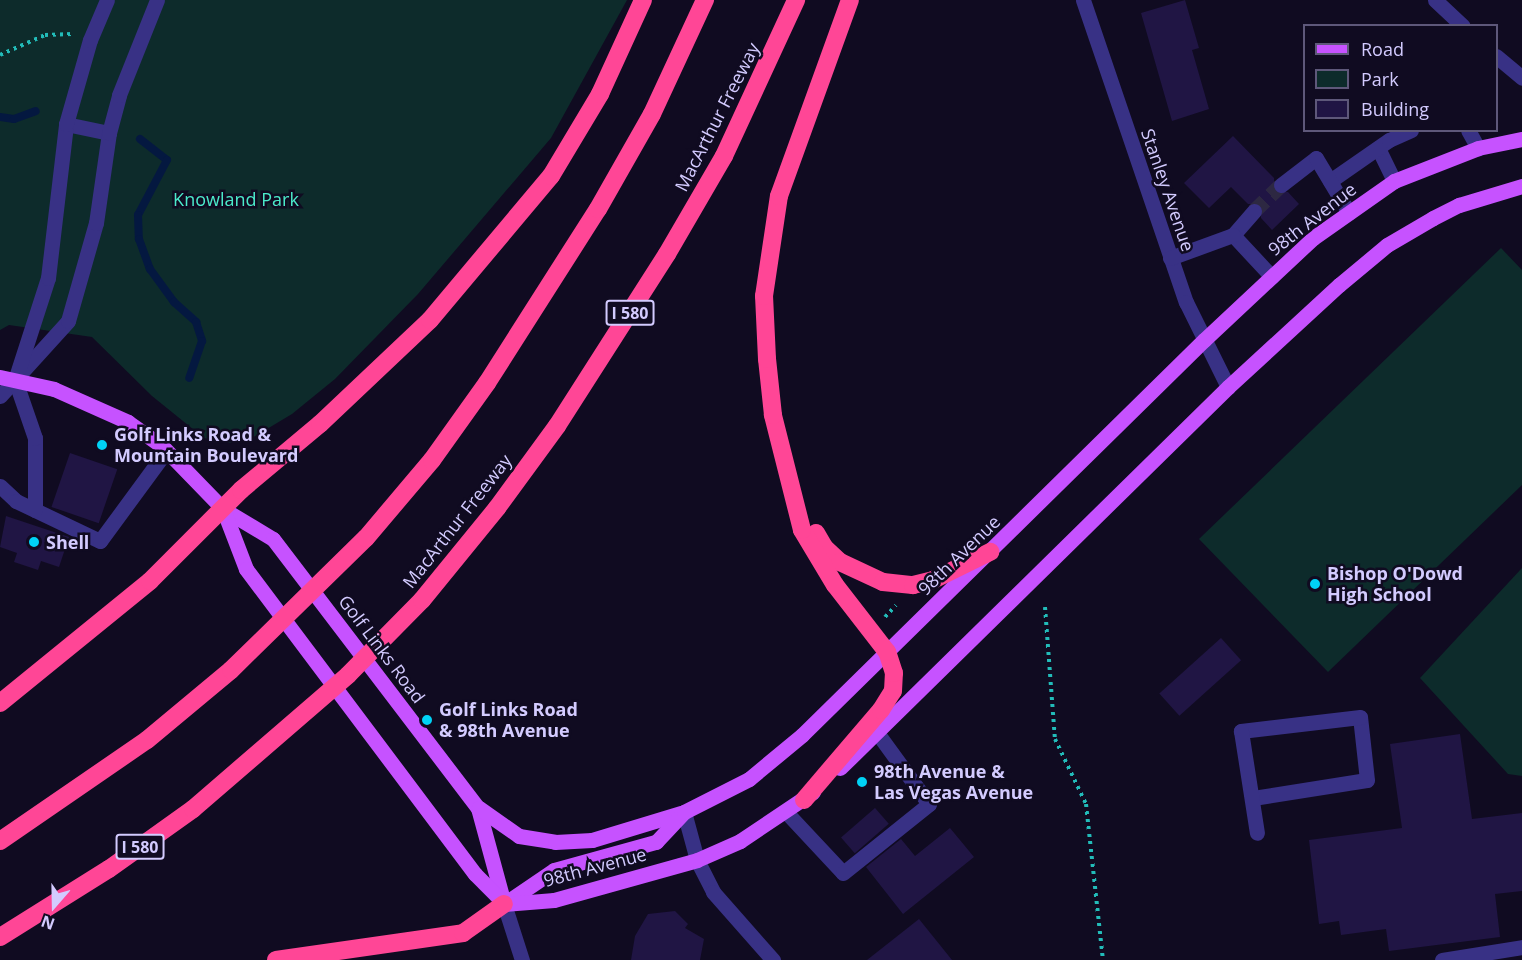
<!DOCTYPE html>
<html>
<head>
<meta charset="utf-8">
<style>
  body { margin:0 }
  #map { position:relative; width:1522px; height:960px; overflow:hidden; background:#100b21; font-family:"Open Sans",sans-serif }
  div>[style] { position:absolute }
  .green>* { inset:0; background:#0d2b2b }
  .stream>* { height:8px; margin:-4px; padding:0 4px; transform-origin:4px; border-radius:4px; background:#041840 }
  .building>* { inset:0; background:#201544; transform-origin:0 0 }
  .minor-tunnel>* { height:15px; margin-top:-7.5px; transform-origin:0; background:repeating-linear-gradient(90deg,#2d2842 0 15px,transparent 0 23px) }
  .path>* { height:4px; margin-top:-2px; transform-origin:0; background:repeating-linear-gradient(90deg,#22bcb9 0 3px,transparent 0 7.5px) }
  .minor>* { height:15px; margin:-7.5px; padding:0 7.5px; transform-origin:7.5px; border-radius:7.5px; background:#383185 }
  .major>* { height:15px; margin:-7.5px; padding:0 7.5px; transform-origin:7.5px; border-radius:7.5px; background:#c652ff }
  .highway>* { height:18px; margin:-9px; padding:0 9px; transform-origin:9px; border-radius:9px; background:#ff4696 }
  .dots>* { width:16px; height:16px; translate:-50% -50%; box-sizing:border-box; border:3px solid #100b21; border-radius:50% }
  span { translate:-50% -50%; white-space:nowrap; text-align:center; line-height:1.15; -webkit-text-stroke:5px #100b21; paint-order:stroke }
  .shield-label span { padding:2px 4px; background:#100b21; border:2px solid; border-radius:4px; -webkit-text-stroke-width:0 }
  .shield-label { font-size:16px; color:#d3cbff; font-weight:700 }
  .street-label { font-size:18px; color:#d3cbff }
  .park-label { font-size:18px; color:#4beaca }
  .poi-label { font-size:18px; color:#d3cbff; font-weight:700 }
  .left { translate:0 -50%; text-align:left }
  .legend { position:absolute; left:1303px; top:24px; width:195px; height:108px; box-sizing:border-box; background:#100b21; border:2px solid #5e587a; margin:0; padding:8px 10px; list-style:none; font-size:18px; color:#d3cbff }
  .legend li { display:flex; align-items:center; gap:12px; height:30px }
  .legend b { width:30px; border:2px solid #5e587a }
  .north { position:absolute; left:24px; top:876px; width:60px; height:60px; -webkit-text-stroke:4px #100b21; paint-order:stroke; rotate:200deg; font-size:16px; font-weight:700; line-height:24px; text-align:center; color:#d3cbff }
  .north::after { content:''; display:block; margin:auto; width:21px; height:27px; background:#d3cbff; clip-path:polygon(50% 0,100% 100%,50% 72%,0 100%) }
</style>
</head>
<body>
<div id="map">
  <div class="green">
    <div style="clip-path:polygon(0 0,627px 0,551px 138px,418px 294px,335px 379px,292px 414px,247px 441px,228px 443px,204px 438px,152px 396px,92px 337px,9px 325px,0 330px)"></div>
    <div style="clip-path:polygon(1501px 248px,1522px 270px,1522px 485px,1328px 672px,1199px 539px)"></div>
    <div style="clip-path:polygon(1522px 568px,1522px 776px,1508px 774px,1420px 678px)"></div>
  </div>
  <div class="stream">
    <div style="left:0;top:117px;width:14px;rotate:8deg"></div>
    <div style="left:14px;top:119px;width:23px;rotate:-20deg"></div>
    <div style="left:140px;top:139px;width:34px;rotate:38deg"></div>
    <div style="left:167px;top:160px;width:62px;rotate:117.8deg"></div>
    <div style="left:138px;top:215px;width:24px;rotate:88deg"></div>
    <div style="left:139px;top:239px;width:32px;rotate:70deg"></div>
    <div style="left:150px;top:269px;width:41px;rotate:54deg"></div>
    <div style="left:174px;top:302px;width:30px;rotate:42deg"></div>
    <div style="left:196px;top:322px;width:20px;rotate:72deg"></div>
    <div style="left:202px;top:341px;width:39px;rotate:109deg"></div>
  </div>
  <div class="building">
    <div style="clip-path:polygon(1185px 0,1199px 48px,1192px 50px,1209px 109px,1172px 121px,1141px 13px)"></div>
    <div style="clip-path:polygon(1233px 136px,1274px 178px,1274px 191px,1288px 192px,1299px 204px,1272px 230px,1261px 218px,1261px 204px,1248px 204px,1231px 187px,1209px 208px,1184px 183px)"></div>
    <div style="left:70px;top:453px;width:50px;height:57px;rotate:19deg"></div>
    <div style="clip-path:polygon(6px 516px,69px 537px,59px 567px,41px 561px,38px 570px,14px 562px,17px 553px,0 547px)"></div>
    <div style="left:1221px;top:638px;width:30px;height:83px;rotate:48deg"></div>
    <div style="clip-path:polygon(1460px 734px,1472px 819px,1522px 813px,1522px 891px,1495px 894px,1500px 937px,1389px 951px,1386px 929px,1341px 935px,1339px 921px,1319px 924px,1309px 840px,1402px 828px,1390px 744px)"></div>
    <div style="left:875px;top:808px;width:21px;height:45px;rotate:49deg"></div>
    <div style="clip-path:polygon(950px 828px,974px 857px,903px 914px,866px 867px,901px 839px,915px 856px)"></div>
    <div style="clip-path:polygon(675px 911px,688px 924px,685px 928px,704px 939px,700px 960px,631px 960px,635px 936px,648px 914px)"></div>
    <div style="clip-path:polygon(919px 919px,952px 960px,867px 960px)"></div>
  </div>
  <div class="minor-tunnel">
    <div style="left:1254px;top:211px;width:37px;rotate:-44deg"></div>
  </div>
  <div class="path">
    <div style="left:0;top:55px;width:49px;rotate:-24deg"></div>
    <div style="left:45px;top:35px;width:27px;rotate:-2deg"></div>
    <div style="left:1045px;top:607px;width:132px;rotate:85.7deg"></div>
    <div style="left:1055px;top:739px;width:72px;rotate:64.5deg"></div>
    <div style="left:1086px;top:804px;width:157px;rotate:83.8deg"></div>
    <div style="left:885px;top:617px;width:16px;rotate:-47deg"></div>
  </div>
  <div class="minor">
    <div style="left:1083px;top:0;width:319px;rotate:71.2deg"></div>
    <div style="left:1186px;top:302px;width:95px;rotate:63.7deg"></div>
    <div style="left:1435px;top:0;width:38px;rotate:43deg"></div>
    <div style="left:1496px;top:56px;width:34px;rotate:40deg"></div>
    <div style="left:66px;top:124px;width:44px;rotate:11.8deg"></div>
    <div style="left:1468px;top:130px;width:21px;rotate:61deg"></div>
    <div style="left:1378px;top:148px;width:37px;rotate:64deg"></div>
    <div style="left:1330px;top:181px;width:72px;rotate:-34.8deg"></div>
    <div style="left:1389px;top:140px;width:24px;rotate:-24deg"></div>
    <div style="left:1281px;top:185px;width:44px;rotate:-37.6deg"></div>
    <div style="left:1316px;top:158px;width:64px;rotate:59deg"></div>
    <div style="left:1254px;top:211px;width:32px;rotate:131deg"></div>
    <div style="left:1233px;top:235px;width:57px;rotate:47.1deg"></div>
    <div style="left:1170px;top:258px;width:67px;rotate:-20.1deg"></div>
    <div style="left:0;top:396px;width:101px;rotate:-47.8deg"></div>
    <div style="left:68px;top:321px;width:102px;rotate:-74.1deg"></div>
    <div style="left:96px;top:223px;width:91px;rotate:-81.8deg"></div>
    <div style="left:109px;top:133px;width:39px;rotate:-75deg"></div>
    <div style="left:119px;top:95px;width:102px;rotate:-68.2deg"></div>
    <div style="left:0;top:486px;width:22px;rotate:43deg"></div>
    <div style="left:16px;top:501px;width:93px;rotate:25.5deg"></div>
    <div style="left:100px;top:541px;width:112px;rotate:-53.7deg"></div>
    <div style="left:35px;top:510px;width:72px;rotate:-90deg"></div>
    <div style="left:35px;top:438px;width:61px;rotate:-109deg"></div>
    <div style="left:15px;top:380px;width:107px;rotate:-72.1deg"></div>
    <div style="left:48px;top:278px;width:155px;rotate:-83.3deg"></div>
    <div style="left:66px;top:124px;width:87px;rotate:-74.1deg"></div>
    <div style="left:90px;top:40px;width:43px;rotate:-67deg"></div>
    <div style="left:1253px;top:798px;width:115px;rotate:-9deg"></div>
    <div style="left:1367px;top:780px;width:63px;rotate:-96.3deg"></div>
    <div style="left:1360px;top:717px;width:120px;rotate:173.3deg"></div>
    <div style="left:1241px;top:731px;width:103px;rotate:81.1deg"></div>
    <div style="left:684px;top:812px;width:50px;rotate:74.8deg"></div>
    <div style="left:697px;top:860px;width:36px;rotate:63deg"></div>
    <div style="left:713px;top:892px;width:91px;rotate:48.6deg"></div>
    <div style="left:786px;top:812px;width:83px;rotate:46.9deg"></div>
    <div style="left:843px;top:873px;width:110px;rotate:-38.7deg"></div>
    <div style="left:929px;top:804px;width:87px;rotate:-126.1deg"></div>
    <div style="left:504px;top:904px;width:59px;rotate:72.2deg"></div>
    <div style="left:1442px;top:960px;width:81px;rotate:-9.2deg"></div>
  </div>
  <div class="major">
    <div style="left:0;top:377px;width:55px;rotate:12.5deg"></div>
    <div style="left:54px;top:389px;width:81px;rotate:24deg"></div>
    <div style="left:128px;top:422px;width:43px;rotate:35.5deg"></div>
    <div style="left:163px;top:447px;width:86px;rotate:45.9deg"></div>
    <div style="left:223px;top:509px;width:58px;rotate:31deg"></div>
    <div style="left:273px;top:539px;width:338px;rotate:52.7deg"></div>
    <div style="left:478px;top:808px;width:99px;rotate:74.8deg"></div>
    <div style="left:223px;top:509px;width:64px;rotate:69deg"></div>
    <div style="left:246px;top:569px;width:381px;rotate:53.1deg"></div>
    <div style="left:475px;top:874px;width:38px;rotate:45deg"></div>
    <div style="left:840px;top:768px;width:544px;rotate:-44.48deg"></div>
    <div style="left:1228px;top:387px;width:151px;rotate:-42.6deg"></div>
    <div style="left:1339px;top:285px;width:62px;rotate:-39.8deg"></div>
    <div style="left:1387px;top:245px;width:53px;rotate:-30.4deg"></div>
    <div style="left:1433px;top:218px;width:29px;rotate:-27deg"></div>
    <div style="left:1459px;top:205px;width:66px;rotate:-16.8deg"></div>
    <div style="left:479px;top:808px;width:49px;rotate:35deg"></div>
    <div style="left:519px;top:836px;width:36px;rotate:9deg"></div>
    <div style="left:555px;top:842px;width:37px;rotate:-3deg"></div>
    <div style="left:592px;top:840px;width:93px;rotate:-16.9deg"></div>
    <div style="left:504px;top:904px;width:60px;rotate:-34.2deg"></div>
    <div style="left:554px;top:870px;width:106px;rotate:-15.4deg"></div>
    <div style="left:656px;top:842px;width:41px;rotate:-47deg"></div>
    <div style="left:684px;top:812px;width:73px;rotate:-26.9deg"></div>
    <div style="left:749px;top:779px;width:69px;rotate:-39.7deg"></div>
    <div style="left:802px;top:735px;width:564px;rotate:-44.5deg"></div>
    <div style="left:1204px;top:340px;width:149px;rotate:-43.1deg"></div>
    <div style="left:1313px;top:238px;width:99px;rotate:-35.1deg"></div>
    <div style="left:1394px;top:181px;width:90px;rotate:-21.4deg"></div>
    <div style="left:1478px;top:148px;width:45px;rotate:-11.6deg"></div>
    <div style="left:504px;top:904px;width:50px;rotate:-4.6deg"></div>
    <div style="left:554px;top:900px;width:148px;rotate:-15.6deg"></div>
    <div style="left:697px;top:860px;width:47px;rotate:-23.8deg"></div>
    <div style="left:740px;top:841px;width:88px;rotate:-33.9deg"></div>
  </div>
  <div class="highway">
    <div style="left:816px;top:533px;width:16px;rotate:60deg"></div>
    <div style="left:824px;top:547px;width:22px;rotate:43deg"></div>
    <div style="left:840px;top:562px;width:47px;rotate:24.9deg"></div>
    <div style="left:883px;top:582px;width:30px;rotate:6deg"></div>
    <div style="left:913px;top:585px;width:21px;rotate:-14deg"></div>
    <div style="left:933px;top:580px;width:64px;rotate:-26.2deg"></div>
    <div style="left:0;top:703px;width:193px;rotate:-39.1deg"></div>
    <div style="left:150px;top:581px;width:129px;rotate:-45deg"></div>
    <div style="left:241px;top:490px;width:103px;rotate:-39.9deg"></div>
    <div style="left:320px;top:424px;width:151px;rotate:-43.4deg"></div>
    <div style="left:430px;top:320px;width:188px;rotate:-50deg"></div>
    <div style="left:551px;top:176px;width:96px;rotate:-59.1deg"></div>
    <div style="left:600px;top:94px;width:103px;rotate:-65.4deg"></div>
    <div style="left:804px;top:800px;width:118px;rotate:-49.5deg"></div>
    <div style="left:881px;top:710px;width:22px;rotate:-58deg"></div>
    <div style="left:893px;top:691px;width:18px;rotate:-87deg"></div>
    <div style="left:894px;top:673px;width:22px;rotate:-108deg"></div>
    <div style="left:887px;top:652px;width:85px;rotate:-127.8deg"></div>
    <div style="left:835px;top:585px;width:64px;rotate:-121deg"></div>
    <div style="left:802px;top:530px;width:119px;rotate:-104.2deg"></div>
    <div style="left:773px;top:415px;width:56px;rotate:-96.1deg"></div>
    <div style="left:767px;top:359px;width:63px;rotate:-92.7deg"></div>
    <div style="left:764px;top:296px;width:101px;rotate:-81.5deg"></div>
    <div style="left:779px;top:196px;width:208px;rotate:-70.1deg"></div>
    <div style="left:0;top:841px;width:178px;rotate:-34.5deg"></div>
    <div style="left:147px;top:740px;width:109px;rotate:-39.8deg"></div>
    <div style="left:231px;top:670px;width:189px;rotate:-44.4deg"></div>
    <div style="left:366px;top:538px;width:102px;rotate:-49.8deg"></div>
    <div style="left:432px;top:460px;width:95px;rotate:-54.5deg"></div>
    <div style="left:487px;top:383px;width:206px;rotate:-57.5deg"></div>
    <div style="left:598px;top:209px;width:109px;rotate:-60.4deg"></div>
    <div style="left:652px;top:114px;width:126px;rotate:-65.1deg"></div>
    <div style="left:0;top:937px;width:128px;rotate:-32deg"></div>
    <div style="left:109px;top:869px;width:103px;rotate:-35.5deg"></div>
    <div style="left:193px;top:809px;width:205px;rotate:-40.8deg"></div>
    <div style="left:348px;top:675px;width:105px;rotate:-45.4deg"></div>
    <div style="left:422px;top:600px;width:119px;rotate:-50.8deg"></div>
    <div style="left:497px;top:508px;width:102px;rotate:-53.8deg"></div>
    <div style="left:557px;top:426px;width:204px;rotate:-57.4deg"></div>
    <div style="left:667px;top:254px;width:113px;rotate:-59.8deg"></div>
    <div style="left:724px;top:156px;width:172px;rotate:-65.2deg"></div>
    <div style="left:276px;top:960px;width:189px;rotate:-8.2deg"></div>
    <div style="left:463px;top:933px;width:50px;rotate:-35.3deg"></div>
  </div>
  <div class="dots">
    <div style="left:102px;top:445px;background:#00d2f6"></div>
    <div style="left:34px;top:542px;background:#00d2f6"></div>
    <div style="left:1315px;top:584px;background:#00d2f6"></div>
    <div style="left:427px;top:720px;background:#00d2f6"></div>
    <div style="left:862px;top:782px;background:#00d2f6"></div>
  </div>
  <div class="shield-label">
    <span style="left:630px;top:313px">I 580</span>
    <span style="left:140px;top:847px">I 580</span>
  </div>
  <div class="street-label">
    <span style="left:717px;top:117px;rotate:-63deg">MacArthur Freeway</span>
    <span style="left:1168px;top:190px;rotate:71deg">Stanley Avenue</span>
    <span style="left:1312px;top:219px;rotate:-38deg">98th Avenue</span>
    <span style="left:457px;top:521px;rotate:-52deg">MacArthur Freeway</span>
    <span style="left:959px;top:555px;rotate:-44deg">98th Avenue</span>
    <span style="left:382px;top:649px;rotate:53deg">Golf Links Road</span>
    <span style="left:595px;top:867px;rotate:-15deg">98th Avenue</span>
  </div>
  <div class="park-label">
    <span style="left:236px;top:199px">Knowland Park</span>
  </div>
  <div class="poi-label">
    <span class="left" style="left:114px;top:445px">Golf Links Road &amp;<br>Mountain Boulevard</span>
    <span class="left" style="left:46px;top:542px">Shell</span>
    <span class="left" style="left:1327px;top:584px">Bishop O'Dowd<br>High School</span>
    <span class="left" style="left:439px;top:720px">Golf Links Road<br>&amp; 98th Avenue</span>
    <span class="left" style="left:874px;top:782px">98th Avenue &amp;<br>Las Vegas Avenue</span>
  </div>
  <ul class="legend">
  <li><b style="height:8px;background:#c652ff"></b>Road</li>
  <li><b style="height:16px;background:#0d2b2b"></b>Park</li>
  <li><b style="height:16px;background:#201544"></b>Building</li>
  </ul>
  <div class="north">N</div>
</div>
</body>
</html>
